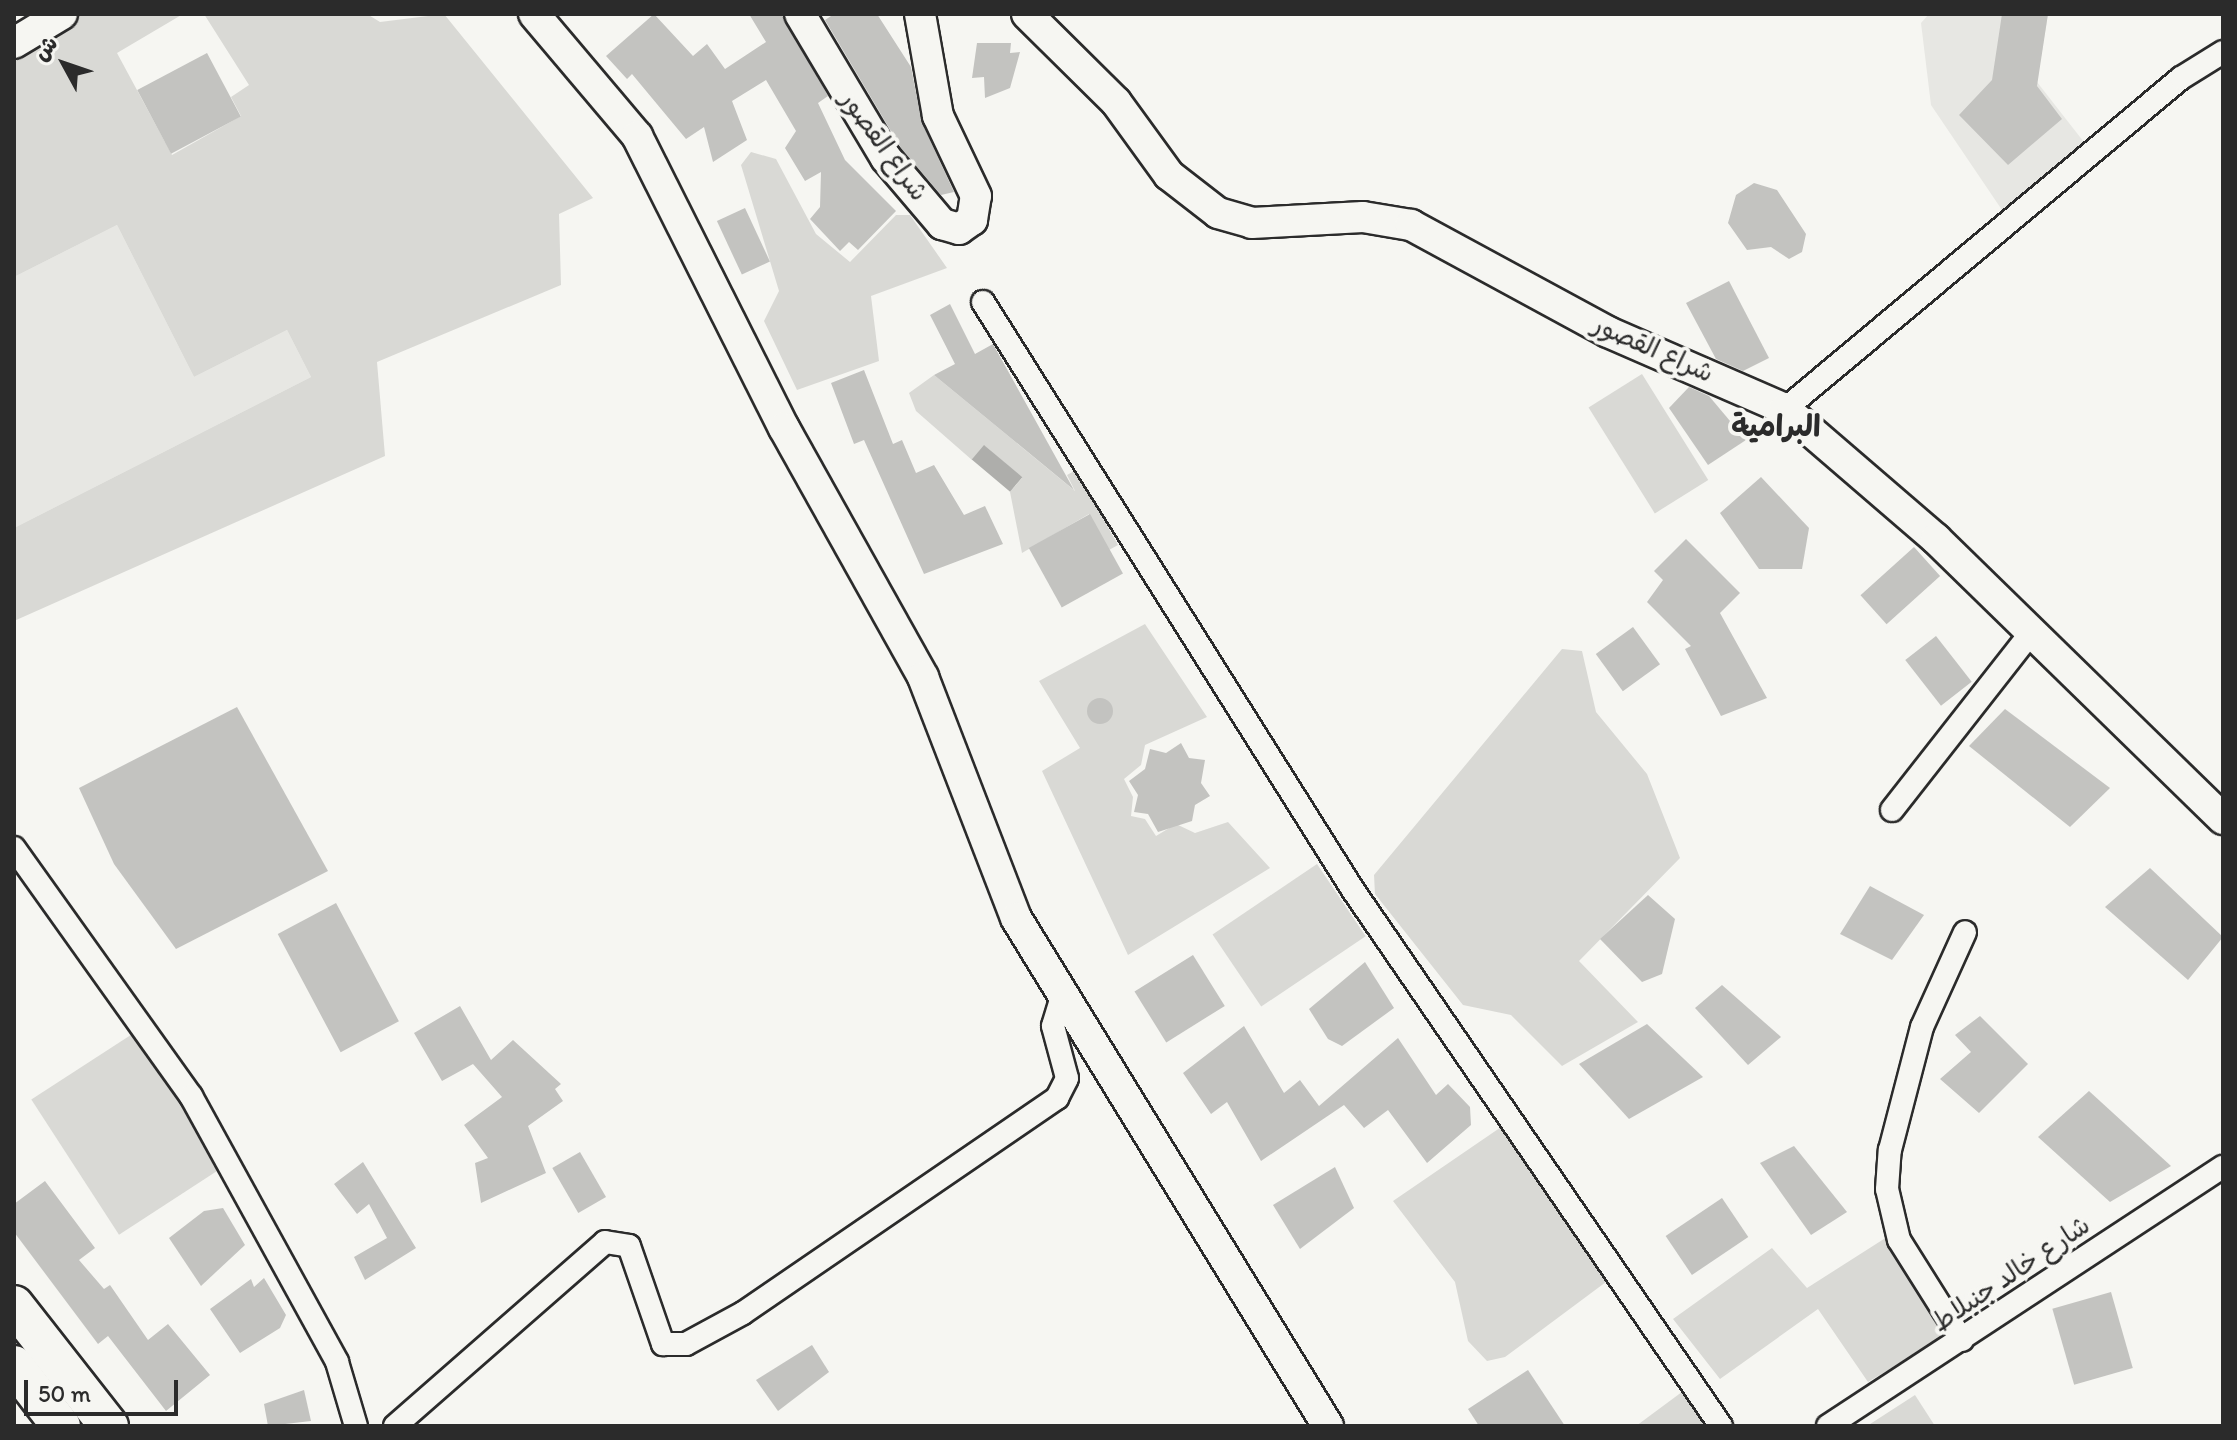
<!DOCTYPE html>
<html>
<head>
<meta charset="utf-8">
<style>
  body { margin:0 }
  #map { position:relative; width:2237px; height:1440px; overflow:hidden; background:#f6f6f2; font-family:Itim,"Playpen Sans Arabic",sans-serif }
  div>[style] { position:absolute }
  .built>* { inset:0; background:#e7e7e3 }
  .green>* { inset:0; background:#d9d9d5; transform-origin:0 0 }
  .water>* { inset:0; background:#aeaeab; transform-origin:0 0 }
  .building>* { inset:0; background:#c3c3c0; transform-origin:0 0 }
  .round { border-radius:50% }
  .roads { filter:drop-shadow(2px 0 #2b2b2b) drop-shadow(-2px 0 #2b2b2b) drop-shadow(0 2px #2b2b2b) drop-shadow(0 -2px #2b2b2b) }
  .street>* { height:22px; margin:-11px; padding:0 11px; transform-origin:11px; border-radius:11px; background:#f6f6f2 }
  .secondary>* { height:30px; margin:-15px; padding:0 15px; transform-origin:15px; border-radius:15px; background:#f6f6f2 }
  .highway>* { height:38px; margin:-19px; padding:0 19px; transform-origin:19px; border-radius:19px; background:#f6f6f2 }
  span { translate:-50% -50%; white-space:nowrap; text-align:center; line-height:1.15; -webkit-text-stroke:8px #f6f6f2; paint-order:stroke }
  .street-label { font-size:26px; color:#2b2b2b }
  .quarter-label { font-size:30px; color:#2b2b2b; font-weight:700 }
  .frame { position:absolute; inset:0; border:16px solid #2b2b2b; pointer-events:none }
  .north { position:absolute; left:24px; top:24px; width:80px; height:80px; -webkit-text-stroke:6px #f6f6f2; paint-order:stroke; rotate:310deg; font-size:22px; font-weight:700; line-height:32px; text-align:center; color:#2b2b2b }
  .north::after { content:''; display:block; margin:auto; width:28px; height:36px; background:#2b2b2b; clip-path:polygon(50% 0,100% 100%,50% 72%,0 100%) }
  .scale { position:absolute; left:24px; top:1380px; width:154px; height:36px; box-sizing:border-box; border:4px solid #2b2b2b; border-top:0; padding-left:10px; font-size:24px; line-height:28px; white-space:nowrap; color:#2b2b2b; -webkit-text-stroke:6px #f6f6f2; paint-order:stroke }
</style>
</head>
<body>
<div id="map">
  <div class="built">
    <div style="clip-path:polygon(1929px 14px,2048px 14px,2037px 82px,2087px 146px,2002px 210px,1931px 105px,1921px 23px)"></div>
    <div style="clip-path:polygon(117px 225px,194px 377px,287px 330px,311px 377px,14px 528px,14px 277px)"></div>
  </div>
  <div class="green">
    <div style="clip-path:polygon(76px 14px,183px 14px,117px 53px,172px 155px,241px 116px,231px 97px,249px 85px,204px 14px,367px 14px,380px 22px,444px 14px,593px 198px,559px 214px,561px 285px,377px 362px,385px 456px,14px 621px,14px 528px,311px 377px,287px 330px,194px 377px,117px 225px,14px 277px,14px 53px)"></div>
    <div style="clip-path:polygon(751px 152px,776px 159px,816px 234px,850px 262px,896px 215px,910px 215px,947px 268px,871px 296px,879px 361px,797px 390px,764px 321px,779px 291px,741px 165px)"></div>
    <div style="left:1642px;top:374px;width:125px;height:63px;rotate:58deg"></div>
    <div style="clip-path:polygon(934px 375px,1075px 491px,1067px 475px,1076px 470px,1118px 545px,1109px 550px,1089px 514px,1022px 553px,1010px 492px,1022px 478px,985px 446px,972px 460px,916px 411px,909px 393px)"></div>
    <div style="clip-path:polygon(1145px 624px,1207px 717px,1145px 745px,1141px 765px,1124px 779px,1133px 797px,1131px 816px,1145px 819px,1156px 836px,1176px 824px,1195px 833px,1228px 822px,1270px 868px,1128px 955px,1042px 771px,1080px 748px,1039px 681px)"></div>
    <div style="clip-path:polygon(1562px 649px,1582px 651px,1596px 712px,1647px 774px,1680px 858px,1579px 961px,1638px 1022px,1562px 1066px,1511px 1015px,1463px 1005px,1375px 894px,1374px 875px)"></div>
    <div style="left:1317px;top:864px;width:87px;height:126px;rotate:56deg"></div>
    <div style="left:137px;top:1031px;width:161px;height:126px;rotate:57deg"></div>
    <div style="clip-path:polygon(1507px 1123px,1610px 1279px,1505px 1357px,1487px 1361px,1468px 1341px,1455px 1282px,1393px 1201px)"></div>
    <div style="clip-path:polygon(1887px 1237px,1948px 1334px,1868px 1382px,1818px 1309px,1720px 1379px,1673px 1319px,1772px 1248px,1807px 1288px)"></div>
    <div style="clip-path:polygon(1690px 1386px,1715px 1426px,1636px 1426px)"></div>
    <div style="clip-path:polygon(1915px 1395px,1935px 1426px,1867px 1426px)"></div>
  </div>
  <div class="water">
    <div style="left:984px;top:445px;width:50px;height:19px;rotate:40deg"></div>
  </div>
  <div class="building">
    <div style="clip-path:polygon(654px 14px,693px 56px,707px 44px,725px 69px,766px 42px,749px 14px,782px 14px,828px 96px,818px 103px,845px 160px,896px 211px,858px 250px,849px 242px,840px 251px,810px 219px,820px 207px,821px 172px,805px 181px,785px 148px,796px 131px,766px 80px,732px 101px,747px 140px,713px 162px,704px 127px,686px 139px,632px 74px,627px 79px,606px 56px)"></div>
    <div style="clip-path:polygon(834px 14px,877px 14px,911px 67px,922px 123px,954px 192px,941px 195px,901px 148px,825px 20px)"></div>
    <div style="clip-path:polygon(2002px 14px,2048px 14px,2037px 86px,2062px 119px,2008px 165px,1959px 115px,1992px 80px)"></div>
    <div style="clip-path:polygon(977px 43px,1011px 43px,1010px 53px,1020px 52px,1010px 88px,985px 98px,984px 77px,972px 78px)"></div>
    <div style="left:207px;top:53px;width:72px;height:79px;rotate:62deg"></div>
    <div style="clip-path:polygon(1754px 183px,1777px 190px,1806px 234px,1802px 252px,1789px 259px,1771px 247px,1747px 250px,1728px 223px,1736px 195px)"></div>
    <div style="left:745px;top:208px;width:59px;height:31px;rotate:65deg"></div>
    <div style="clip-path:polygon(1729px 281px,1769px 358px,1743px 371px,1716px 359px,1686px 303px)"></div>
    <div style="clip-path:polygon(950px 304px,975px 354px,993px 344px,1074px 490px,934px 375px,955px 364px,930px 315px)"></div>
    <div style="clip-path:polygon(864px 370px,893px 444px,902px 440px,916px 473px,934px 465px,964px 515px,985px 506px,1003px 544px,924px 574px,864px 440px,854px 444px,831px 383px)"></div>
    <div style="clip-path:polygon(1689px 387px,1709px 396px,1746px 440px,1708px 465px,1669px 408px)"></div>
    <div style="clip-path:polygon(1761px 477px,1809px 528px,1802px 569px,1759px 569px,1720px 513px)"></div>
    <div style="left:1090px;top:514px;width:68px;height:70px;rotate:61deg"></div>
    <div style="clip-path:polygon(1686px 539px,1740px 593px,1720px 613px,1767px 698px,1721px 716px,1685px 649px,1691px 646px,1647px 602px,1663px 580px,1654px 571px)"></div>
    <div style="left:1914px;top:547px;width:39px;height:72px;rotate:48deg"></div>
    <div style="left:1633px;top:627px;width:46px;height:46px;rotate:54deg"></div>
    <div style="left:1936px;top:636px;width:58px;height:39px;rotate:52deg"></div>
    <div class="round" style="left:1087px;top:698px;width:26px;height:26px"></div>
    <div style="clip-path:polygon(237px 707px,328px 871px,176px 949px,114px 864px,79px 788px)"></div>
    <div style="clip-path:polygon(2005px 709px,2110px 788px,2070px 827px,1969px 746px)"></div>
    <div style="clip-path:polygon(1181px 743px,1189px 758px,1205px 760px,1201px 783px,1210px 796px,1195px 805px,1192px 821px,1158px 832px,1148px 814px,1134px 812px,1138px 795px,1129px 781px,1145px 769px,1150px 749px,1166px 753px)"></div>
    <div style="clip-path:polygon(2150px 868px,2223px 937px,2188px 980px,2105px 907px)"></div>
    <div style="clip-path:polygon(1870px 886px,1924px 915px,1892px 960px,1840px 934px)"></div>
    <div style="clip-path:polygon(1648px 895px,1675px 919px,1662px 974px,1642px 982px,1600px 939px)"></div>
    <div style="left:336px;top:903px;width:134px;height:66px;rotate:62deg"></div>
    <div style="left:1193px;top:955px;width:60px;height:69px;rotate:58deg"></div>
    <div style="clip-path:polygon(1365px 962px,1394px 1008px,1342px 1046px,1328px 1039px,1309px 1009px)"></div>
    <div style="clip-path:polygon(1722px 985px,1781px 1037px,1748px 1065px,1695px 1008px)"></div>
    <div style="clip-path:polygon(460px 1006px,491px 1060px,513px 1040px,561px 1084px,555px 1089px,563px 1101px,528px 1126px,546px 1173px,481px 1203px,475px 1163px,488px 1158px,464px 1125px,502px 1097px,473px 1064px,442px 1081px,414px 1033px)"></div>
    <div style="clip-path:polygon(1980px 1016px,2028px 1064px,1979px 1113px,1940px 1079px,1971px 1052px,1955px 1035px)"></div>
    <div style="clip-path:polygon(1647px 1024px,1703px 1077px,1629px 1119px,1579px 1064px)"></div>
    <div style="clip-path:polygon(1244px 1026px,1284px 1093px,1300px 1080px,1319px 1106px,1398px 1038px,1436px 1095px,1448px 1084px,1470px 1107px,1471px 1125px,1427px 1163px,1388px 1110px,1364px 1128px,1344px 1105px,1261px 1161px,1227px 1102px,1211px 1114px,1183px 1073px)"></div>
    <div style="clip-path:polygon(2089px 1091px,2171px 1166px,2110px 1202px,2038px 1137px)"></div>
    <div style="clip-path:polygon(1794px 1146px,1847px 1212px,1811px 1235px,1760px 1163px)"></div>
    <div style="left:580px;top:1152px;width:52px;height:32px;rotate:60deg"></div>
    <div style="clip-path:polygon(363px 1162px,416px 1248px,365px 1280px,354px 1257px,387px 1238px,369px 1204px,357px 1214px,334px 1184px)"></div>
    <div style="clip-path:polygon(1335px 1167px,1354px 1208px,1300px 1249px,1273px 1205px)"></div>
    <div style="clip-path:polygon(45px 1181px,95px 1248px,79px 1260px,104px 1289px,110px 1285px,148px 1340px,168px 1324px,210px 1375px,166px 1411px,108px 1336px,98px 1344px,14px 1232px,14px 1204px)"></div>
    <div style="left:1722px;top:1198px;width:47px;height:68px;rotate:56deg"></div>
    <div style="clip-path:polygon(223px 1208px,245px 1245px,201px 1286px,169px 1238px,204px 1211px)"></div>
    <div style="clip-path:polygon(264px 1278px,286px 1315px,280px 1328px,240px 1353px,210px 1309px,251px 1279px,254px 1287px)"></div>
    <div style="left:2111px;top:1292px;width:79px;height:61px;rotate:74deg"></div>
    <div style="clip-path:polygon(812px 1345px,829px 1372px,778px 1411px,756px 1380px)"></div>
    <div style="clip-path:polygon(1528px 1370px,1565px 1426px,1479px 1426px,1468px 1409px)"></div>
    <div style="clip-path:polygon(304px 1390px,311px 1421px,268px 1426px,264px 1404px)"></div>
  </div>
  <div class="roads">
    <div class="street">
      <div style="left:983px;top:302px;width:695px;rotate:57.82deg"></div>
      <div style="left:1353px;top:890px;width:650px;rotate:55.53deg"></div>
      <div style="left:1785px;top:409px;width:516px;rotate:-39.89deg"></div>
      <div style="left:2181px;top:78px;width:49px;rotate:-31.8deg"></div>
      <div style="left:1892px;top:810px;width:225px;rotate:-51.9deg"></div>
      <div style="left:14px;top:848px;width:305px;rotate:54.5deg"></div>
      <div style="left:191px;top:1096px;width:303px;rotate:61.2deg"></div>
      <div style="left:337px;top:1362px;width:67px;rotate:73.5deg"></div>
      <div style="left:1962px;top:1340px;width:118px;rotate:-122.2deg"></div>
      <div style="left:1899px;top:1240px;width:52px;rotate:-103.2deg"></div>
      <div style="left:1887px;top:1189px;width:39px;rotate:-86deg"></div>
      <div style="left:1890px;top:1150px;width:127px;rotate:-75.4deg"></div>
      <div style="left:1922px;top:1027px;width:104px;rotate:-65.6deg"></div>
      <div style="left:395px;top:1426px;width:279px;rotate:-41.2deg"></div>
      <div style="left:605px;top:1242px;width:24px;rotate:9deg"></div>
      <div style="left:629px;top:1246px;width:104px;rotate:70.9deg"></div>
      <div style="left:663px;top:1344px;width:23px"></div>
      <div style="left:686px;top:1344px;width:65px;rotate:-28.5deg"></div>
      <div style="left:743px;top:1313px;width:381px;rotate:-34.4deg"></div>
      <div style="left:1057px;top:1098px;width:22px;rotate:-63deg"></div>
      <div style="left:1067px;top:1078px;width:54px;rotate:-105.1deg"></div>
      <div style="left:1053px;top:1026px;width:30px;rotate:-73deg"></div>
      <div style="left:1828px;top:1426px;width:472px;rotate:-33.3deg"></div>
    </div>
    <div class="secondary">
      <div style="left:534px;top:14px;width:160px;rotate:49.8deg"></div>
      <div style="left:637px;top:136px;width:327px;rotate:63.3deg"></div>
      <div style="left:784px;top:428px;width:285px;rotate:60.8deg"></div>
      <div style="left:923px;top:677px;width:258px;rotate:68.9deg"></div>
      <div style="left:1016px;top:918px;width:596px;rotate:58.44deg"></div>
      <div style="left:800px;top:14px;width:168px;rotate:59.2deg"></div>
      <div style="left:886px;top:158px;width:87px;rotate:49.7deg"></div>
      <div style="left:942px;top:224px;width:18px;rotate:16deg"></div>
      <div style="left:959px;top:229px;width:16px;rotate:-35deg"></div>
      <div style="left:972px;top:220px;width:24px;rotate:-81deg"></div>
      <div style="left:976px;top:196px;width:89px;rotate:-115.4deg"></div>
      <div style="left:938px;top:116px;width:104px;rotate:-100deg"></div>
      <div style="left:1027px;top:14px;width:125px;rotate:44.7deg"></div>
      <div style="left:1116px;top:102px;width:90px;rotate:54deg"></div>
      <div style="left:1169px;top:175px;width:62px;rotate:37.8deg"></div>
      <div style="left:1218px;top:213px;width:35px;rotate:16deg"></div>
      <div style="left:1252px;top:223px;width:111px;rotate:-3.1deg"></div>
      <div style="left:1363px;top:217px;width:49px;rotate:9.5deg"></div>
      <div style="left:1411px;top:225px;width:224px;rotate:28.5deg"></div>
      <div style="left:1608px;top:332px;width:193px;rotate:23.5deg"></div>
      <div style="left:1785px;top:409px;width:199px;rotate:40.7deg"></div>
      <div style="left:1936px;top:539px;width:401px;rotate:44.3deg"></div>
      <div style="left:14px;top:43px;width:56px;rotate:-31.1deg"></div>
    </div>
    <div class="highway">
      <div style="left:14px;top:1305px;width:154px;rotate:51.9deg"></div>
      <div style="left:14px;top:1365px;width:77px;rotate:52.4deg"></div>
    </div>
  </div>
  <div class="street-label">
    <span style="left:884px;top:146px;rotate:54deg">شراع القصور</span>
    <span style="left:1653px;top:349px;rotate:24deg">شراع القصور</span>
    <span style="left:2011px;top:1274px;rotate:-34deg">شارع خالد جنبلاط</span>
  </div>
  <div class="quarter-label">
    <span style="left:1776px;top:426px">البرامية</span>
  </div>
  <div class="frame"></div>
  <div class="north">ش</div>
  <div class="scale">50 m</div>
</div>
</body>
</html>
